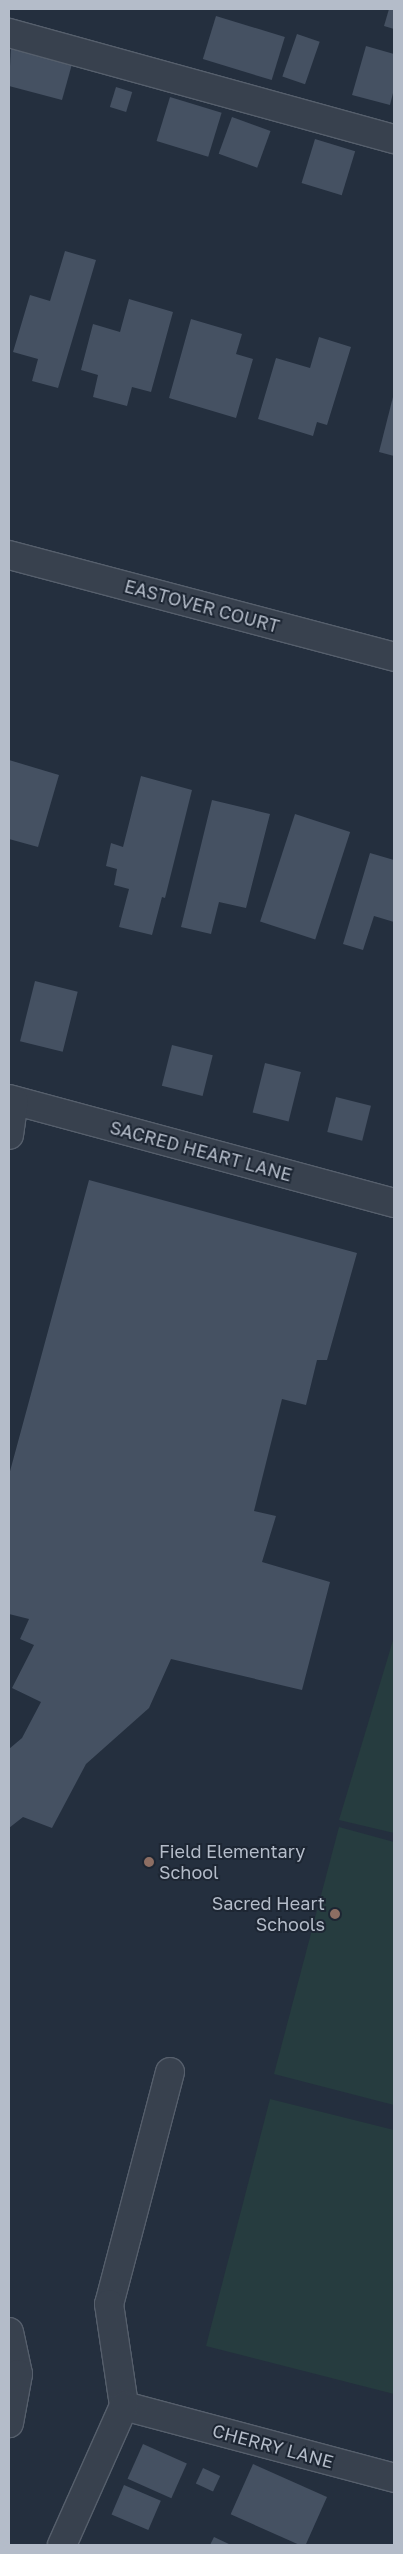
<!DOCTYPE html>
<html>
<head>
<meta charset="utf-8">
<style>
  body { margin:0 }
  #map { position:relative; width:403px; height:2554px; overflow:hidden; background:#242f3e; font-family:"Golos Text",sans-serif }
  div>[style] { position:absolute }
  .green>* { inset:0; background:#263c3f }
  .building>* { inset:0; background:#455162; transform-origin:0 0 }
  .roads { filter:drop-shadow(1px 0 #565f6c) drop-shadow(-1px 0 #565f6c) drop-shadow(0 1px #565f6c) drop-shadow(0 -1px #565f6c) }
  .minor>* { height:28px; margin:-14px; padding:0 14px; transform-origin:14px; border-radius:14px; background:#38414e }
  .dots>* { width:14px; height:14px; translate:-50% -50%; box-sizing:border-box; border:2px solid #1d2633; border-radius:50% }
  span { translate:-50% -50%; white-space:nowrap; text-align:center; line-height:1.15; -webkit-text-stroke:4px #1d2633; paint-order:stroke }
  .street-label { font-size:18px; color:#b4bcc9 }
  .poi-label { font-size:18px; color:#b4bcc9 }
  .left { translate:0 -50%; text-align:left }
  .right { translate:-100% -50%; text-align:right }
  .frame { position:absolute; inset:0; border:10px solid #b4bcc9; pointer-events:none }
</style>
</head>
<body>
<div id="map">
  <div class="green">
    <div style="clip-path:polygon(394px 1637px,394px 1833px,339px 1820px)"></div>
    <div style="clip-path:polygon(339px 1827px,394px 1842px,394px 2105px,274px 2074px)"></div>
    <div style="clip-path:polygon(270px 2099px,394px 2130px,394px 2394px,206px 2346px)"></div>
  </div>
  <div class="building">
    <div style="clip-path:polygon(389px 9px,394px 9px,394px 29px,384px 26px)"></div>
    <div style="left:216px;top:16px;width:72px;height:45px;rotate:17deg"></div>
    <div style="left:297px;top:34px;width:24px;height:45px;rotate:19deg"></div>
    <div style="clip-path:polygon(366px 46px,394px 54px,394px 89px,390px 105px,352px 95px)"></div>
    <div style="clip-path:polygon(11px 47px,72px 64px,62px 100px,9px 86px)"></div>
    <div style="left:116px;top:87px;width:17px;height:21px;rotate:17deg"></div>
    <div style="left:170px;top:97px;width:54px;height:46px;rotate:17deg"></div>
    <div style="left:232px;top:117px;width:41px;height:39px;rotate:20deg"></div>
    <div style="left:315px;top:139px;width:42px;height:46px;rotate:17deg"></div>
    <div style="clip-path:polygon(65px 251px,96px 260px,58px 388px,32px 381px,38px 359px,13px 352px,30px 295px,50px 301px)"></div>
    <div style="clip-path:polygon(129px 299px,173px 312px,151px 392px,132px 387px,127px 406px,93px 397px,98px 375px,81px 370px,93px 324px,120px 332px)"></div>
    <div style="clip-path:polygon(191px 319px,242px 334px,236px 354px,253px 359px,236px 418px,169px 398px)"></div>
    <div style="clip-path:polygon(319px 337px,351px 347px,327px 425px,317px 422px,313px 436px,258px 419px,276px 358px,310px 368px)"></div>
    <div style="clip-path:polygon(394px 393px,394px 456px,379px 452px)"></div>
    <div style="clip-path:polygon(9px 760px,59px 775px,38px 847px,9px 839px)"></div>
    <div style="clip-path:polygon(141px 776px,192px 790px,165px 898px,162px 897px,152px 935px,119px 927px,129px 889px,114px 885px,117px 869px,106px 866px,111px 843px,123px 847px)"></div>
    <div style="clip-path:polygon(212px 800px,270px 814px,246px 908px,219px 902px,211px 934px,181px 927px)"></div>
    <div style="left:295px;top:814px;width:58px;height:113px;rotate:18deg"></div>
    <div style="clip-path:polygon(370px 853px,394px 860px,394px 922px,374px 916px,363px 950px,343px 944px)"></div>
    <div style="left:35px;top:981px;width:44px;height:62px;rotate:14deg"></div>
    <div style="left:172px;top:1045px;width:42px;height:42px;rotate:14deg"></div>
    <div style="left:265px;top:1063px;width:37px;height:51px;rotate:14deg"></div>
    <div style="left:336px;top:1097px;width:36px;height:36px;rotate:14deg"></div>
    <div style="clip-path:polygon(89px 1180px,357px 1253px,327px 1360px,317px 1360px,306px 1405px,282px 1399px,254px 1511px,276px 1516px,262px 1562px,330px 1582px,302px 1690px,171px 1659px,149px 1708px,86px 1764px,52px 1828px,23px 1817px,9px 1828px,9px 1749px,22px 1738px,41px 1702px,12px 1688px,34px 1645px,20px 1639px,29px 1619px,9px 1614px,9px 1475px)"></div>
    <div style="left:143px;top:2444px;width:48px;height:38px;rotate:24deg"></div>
    <div style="left:253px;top:2464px;width:81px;height:55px;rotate:24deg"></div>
    <div style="left:203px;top:2468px;width:19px;height:17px;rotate:25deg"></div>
    <div style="left:124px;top:2485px;width:40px;height:32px;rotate:23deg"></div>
    <div style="clip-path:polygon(214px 2537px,231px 2545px,210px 2545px)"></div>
  </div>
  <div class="roads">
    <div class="minor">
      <div style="left:9px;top:33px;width:399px;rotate:15.4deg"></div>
      <div style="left:9px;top:555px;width:398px;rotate:14.8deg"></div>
      <div style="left:9px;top:1099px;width:399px;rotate:15.1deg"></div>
      <div style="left:9px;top:1135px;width:34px;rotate:-82deg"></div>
      <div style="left:170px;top:2072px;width:240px;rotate:104.7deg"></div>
      <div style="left:109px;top:2304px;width:103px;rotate:81.6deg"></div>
      <div style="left:124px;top:2406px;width:279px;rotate:14.9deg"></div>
      <div style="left:9px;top:2332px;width:43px;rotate:77.9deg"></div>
      <div style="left:18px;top:2374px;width:50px;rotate:100.4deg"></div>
      <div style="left:62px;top:2545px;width:152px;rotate:-66deg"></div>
    </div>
  </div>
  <div class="dots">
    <div style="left:149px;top:1862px;background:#8d6e63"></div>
    <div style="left:335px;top:1914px;background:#8d6e63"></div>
  </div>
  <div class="street-label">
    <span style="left:202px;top:606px;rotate:15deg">EASTOVER COURT</span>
    <span style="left:201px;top:1151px;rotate:15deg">SACRED HEART LANE</span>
    <span style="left:273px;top:2446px;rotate:15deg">CHERRY LANE</span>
  </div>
  <div class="poi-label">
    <span class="left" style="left:159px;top:1862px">Field Elementary<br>School</span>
    <span class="right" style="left:325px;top:1914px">Sacred Heart<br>Schools</span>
  </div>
  <div class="frame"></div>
</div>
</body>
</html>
